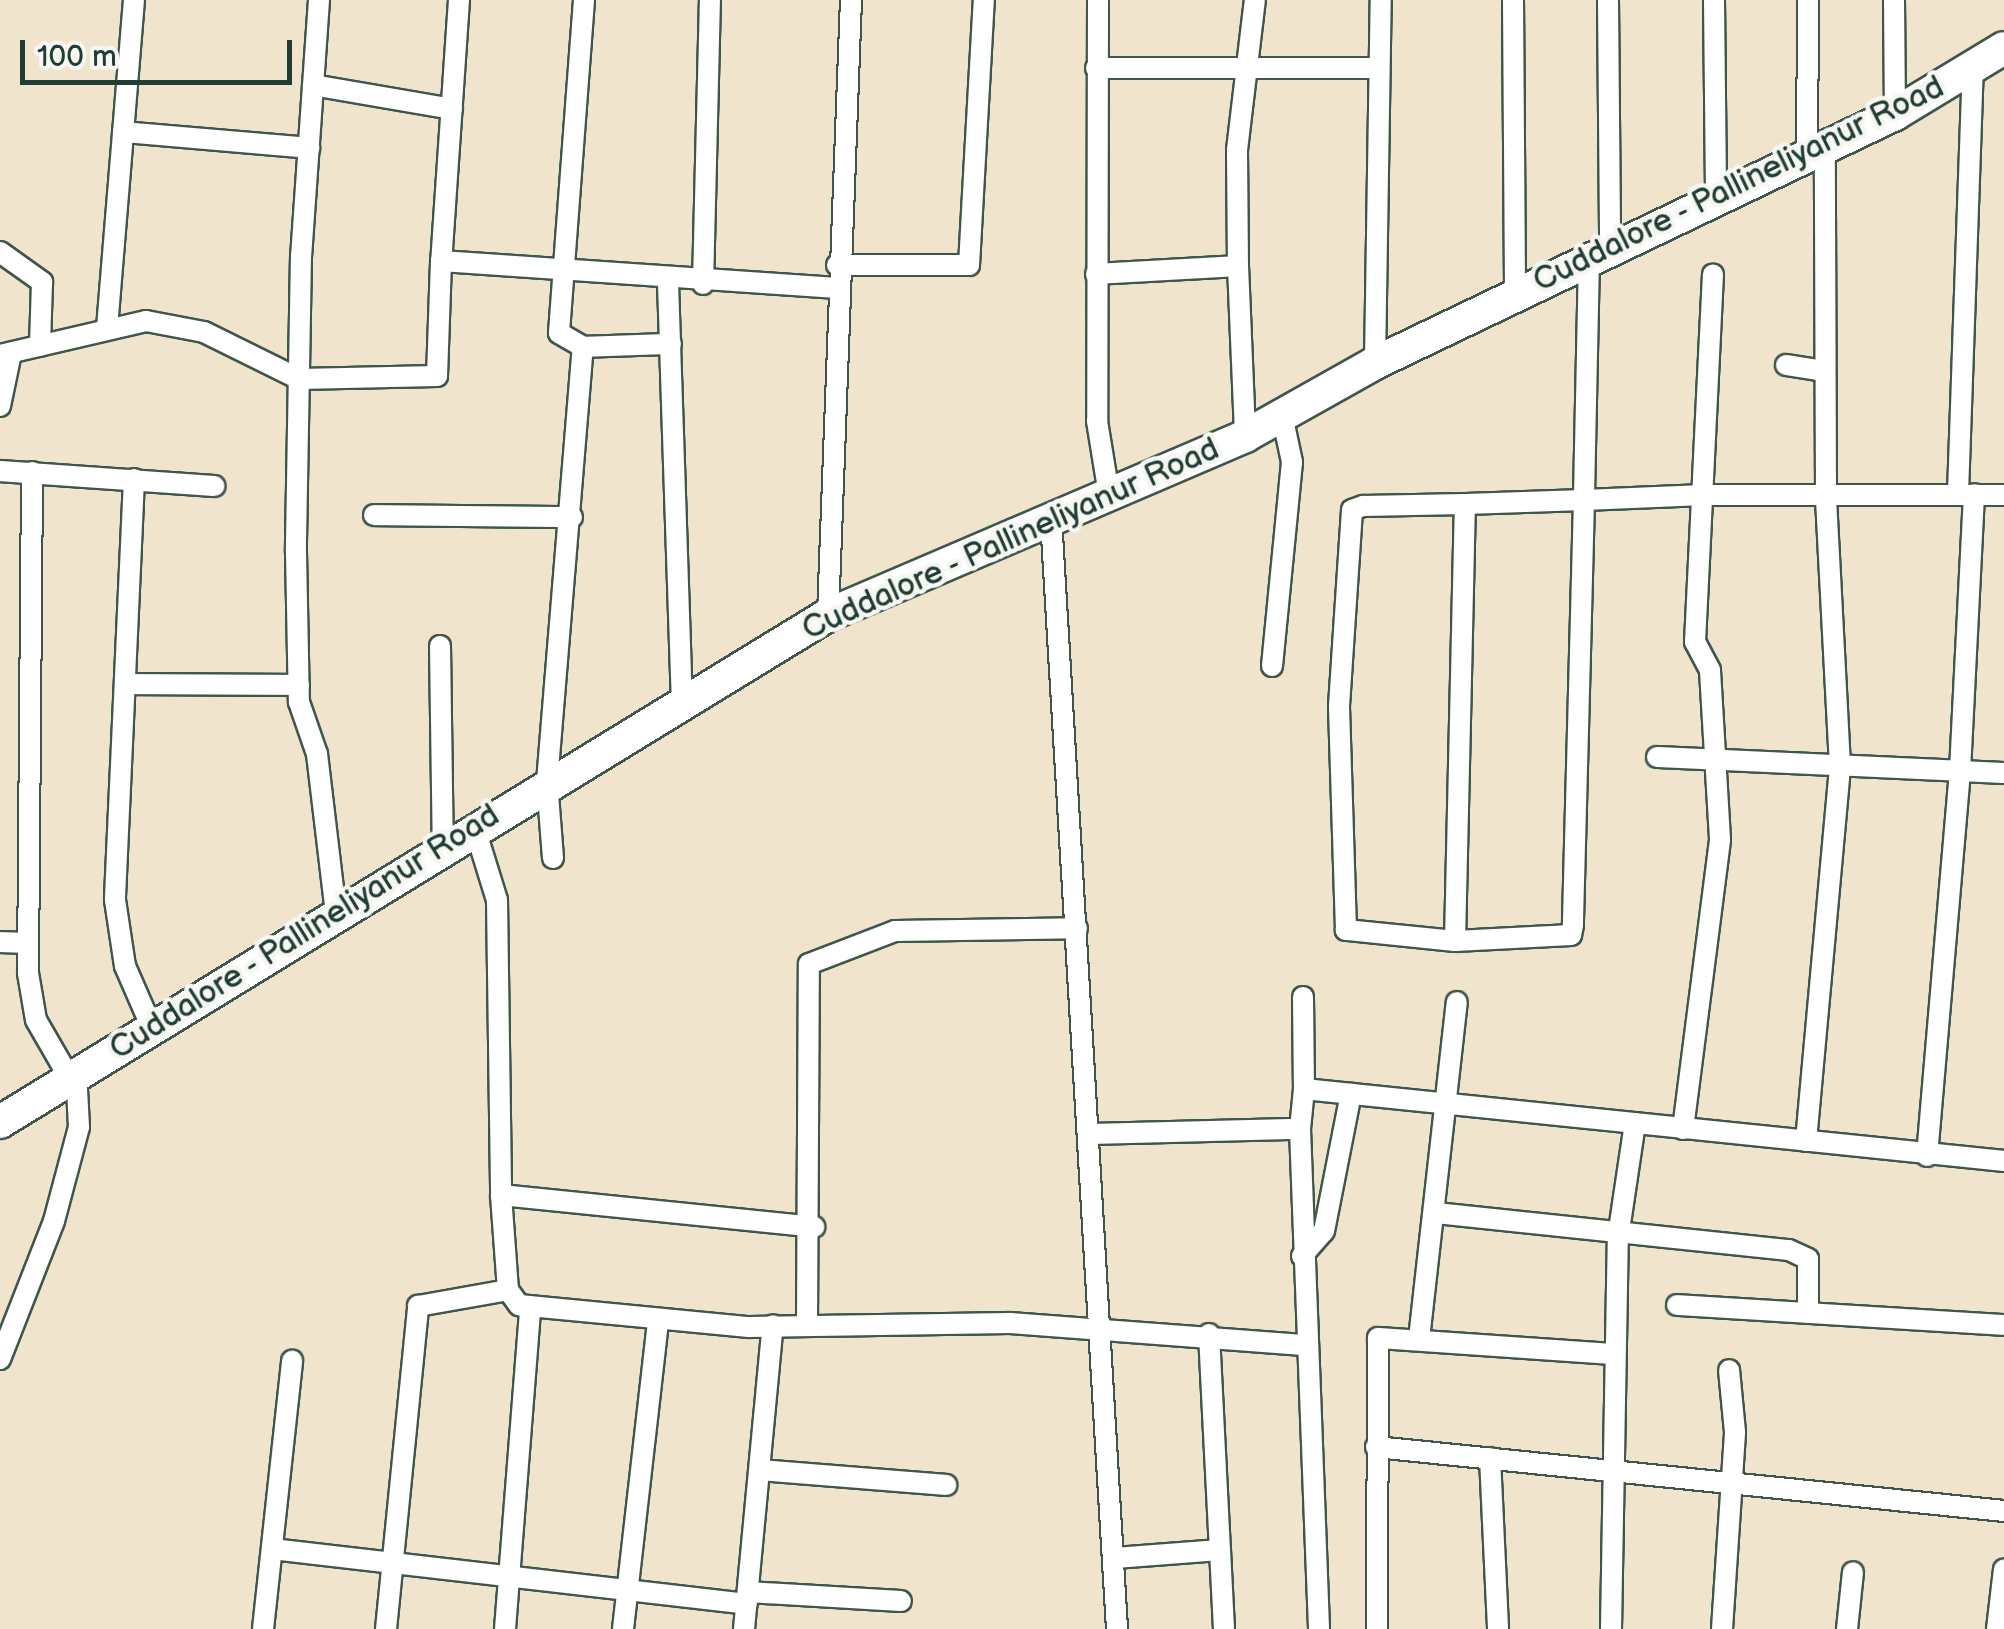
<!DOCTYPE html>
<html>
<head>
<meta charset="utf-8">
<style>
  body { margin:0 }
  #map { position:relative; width:2004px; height:1629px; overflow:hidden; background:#f1e4cc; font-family:"Balsamiq Sans",sans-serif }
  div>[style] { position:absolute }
  .roads { filter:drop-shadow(2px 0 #3e564b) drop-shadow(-2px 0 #3e564b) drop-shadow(0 2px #3e564b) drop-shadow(0 -2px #3e564b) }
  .minor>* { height:20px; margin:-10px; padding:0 10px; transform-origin:10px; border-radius:10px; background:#fff }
  .primary>* { height:32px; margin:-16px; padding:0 16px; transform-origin:16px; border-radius:16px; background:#fff }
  span { translate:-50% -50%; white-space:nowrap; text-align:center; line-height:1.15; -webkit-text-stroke:9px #f6f6f2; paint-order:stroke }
  .street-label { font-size:32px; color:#1f3d34 }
  .scale { position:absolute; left:20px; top:40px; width:272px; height:45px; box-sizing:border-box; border:5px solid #1f3d34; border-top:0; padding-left:12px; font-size:30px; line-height:35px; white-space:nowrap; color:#1f3d34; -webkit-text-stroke:8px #f6f6f2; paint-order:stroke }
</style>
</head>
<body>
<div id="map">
  <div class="roads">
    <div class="minor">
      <div style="left:319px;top:0;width:256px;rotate:94deg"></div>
      <div style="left:301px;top:255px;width:297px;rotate:91deg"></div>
      <div style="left:296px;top:552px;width:150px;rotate:88.9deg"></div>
      <div style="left:299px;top:702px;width:55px;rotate:70.9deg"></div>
      <div style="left:317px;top:754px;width:161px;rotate:83.2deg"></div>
      <div style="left:459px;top:0;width:262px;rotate:93.9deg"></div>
      <div style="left:441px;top:261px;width:397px;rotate:3.9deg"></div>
      <div style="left:584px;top:0;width:334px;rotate:94.3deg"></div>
      <div style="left:559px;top:333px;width:28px;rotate:30deg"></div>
      <div style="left:583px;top:347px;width:88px;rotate:-2deg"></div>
      <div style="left:1098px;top:0;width:421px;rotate:90.1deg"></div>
      <div style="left:1097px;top:421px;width:74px;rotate:80.7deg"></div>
      <div style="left:1513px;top:0;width:296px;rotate:89.6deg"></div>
      <div style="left:1608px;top:0;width:249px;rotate:89.5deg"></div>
      <div style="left:1714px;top:0;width:198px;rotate:89.4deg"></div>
      <div style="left:1894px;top:0;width:114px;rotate:89.5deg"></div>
      <div style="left:1096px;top:68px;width:283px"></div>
      <div style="left:313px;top:85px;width:141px;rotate:9.8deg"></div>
      <div style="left:123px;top:132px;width:187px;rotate:4.9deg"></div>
      <div style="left:1807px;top:154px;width:154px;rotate:-89.6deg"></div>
      <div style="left:0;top:252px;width:52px;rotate:35.5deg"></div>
      <div style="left:42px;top:282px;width:64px;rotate:91.8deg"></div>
      <div style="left:1589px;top:258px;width:242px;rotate:91.2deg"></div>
      <div style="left:1584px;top:500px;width:425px;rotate:91.5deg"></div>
      <div style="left:1573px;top:925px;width:10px;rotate:101deg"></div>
      <div style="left:1571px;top:935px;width:116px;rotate:177deg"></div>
      <div style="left:1455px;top:941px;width:110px;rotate:-174.2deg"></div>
      <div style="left:1346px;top:930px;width:224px;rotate:-91.8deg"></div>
      <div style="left:1339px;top:706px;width:196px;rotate:-86.2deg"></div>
      <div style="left:1352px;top:510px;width:12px;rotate:-20deg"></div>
      <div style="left:1363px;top:506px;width:102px;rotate:-1.1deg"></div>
      <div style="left:1465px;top:504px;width:119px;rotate:-1.9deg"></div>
      <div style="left:1584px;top:500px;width:120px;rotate:-2.4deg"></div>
      <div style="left:1704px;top:495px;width:300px"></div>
      <div style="left:837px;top:265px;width:132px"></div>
      <div style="left:969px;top:265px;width:265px;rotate:-86.8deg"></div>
      <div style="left:1238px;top:266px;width:116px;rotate:-90.5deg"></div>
      <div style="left:1237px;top:150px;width:151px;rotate:-83.2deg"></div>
      <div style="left:1096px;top:274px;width:142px;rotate:-3.2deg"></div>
      <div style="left:1238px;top:266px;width:170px;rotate:87.6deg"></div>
      <div style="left:668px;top:283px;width:419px;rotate:88.1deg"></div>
      <div style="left:703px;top:284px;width:284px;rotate:-88.6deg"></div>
      <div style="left:107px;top:328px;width:329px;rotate:-85.3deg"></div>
      <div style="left:0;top:355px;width:150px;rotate:-13.1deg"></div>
      <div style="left:146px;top:321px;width:59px;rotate:10.7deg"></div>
      <div style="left:204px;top:332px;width:106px;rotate:26.3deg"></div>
      <div style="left:299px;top:379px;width:138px;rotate:-1.2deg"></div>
      <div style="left:437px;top:376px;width:115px;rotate:-88deg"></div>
      <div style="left:1375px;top:363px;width:363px;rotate:-89.1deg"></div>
      <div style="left:1786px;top:365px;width:39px;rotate:9deg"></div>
      <div style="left:0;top:406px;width:54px;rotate:-78.3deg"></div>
      <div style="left:0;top:471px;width:215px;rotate:4deg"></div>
      <div style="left:134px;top:479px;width:421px;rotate:92.6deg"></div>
      <div style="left:115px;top:900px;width:67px;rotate:81.4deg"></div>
      <div style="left:125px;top:966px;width:68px;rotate:66.5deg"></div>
      <div style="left:1958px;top:493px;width:427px;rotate:-88deg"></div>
      <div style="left:374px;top:515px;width:198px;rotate:0.6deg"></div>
      <div style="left:1051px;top:518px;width:1113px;rotate:86.6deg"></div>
      <div style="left:828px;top:615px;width:615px;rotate:-87.86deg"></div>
      <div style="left:440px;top:646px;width:203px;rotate:89.2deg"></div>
      <div style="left:1272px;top:666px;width:205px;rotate:-84.4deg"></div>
      <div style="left:1292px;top:462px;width:48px;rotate:-102deg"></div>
      <div style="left:125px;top:684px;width:174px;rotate:0.3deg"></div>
      <div style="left:1657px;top:757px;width:303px;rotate:2.6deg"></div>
      <div style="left:1960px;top:771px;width:277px;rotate:-87.1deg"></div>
      <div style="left:475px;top:829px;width:74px;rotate:72.8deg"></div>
      <div style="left:497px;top:900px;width:295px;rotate:89.2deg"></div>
      <div style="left:501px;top:1195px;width:95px;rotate:85.8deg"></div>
      <div style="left:508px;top:1290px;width:19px;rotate:54deg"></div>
      <div style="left:519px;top:1305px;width:231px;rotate:5.5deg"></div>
      <div style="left:749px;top:1327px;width:261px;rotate:-0.9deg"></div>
      <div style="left:1010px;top:1323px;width:294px;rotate:4.3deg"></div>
      <div style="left:553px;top:858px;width:76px;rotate:-94.5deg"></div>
      <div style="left:547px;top:782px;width:436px;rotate:-85.3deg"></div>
      <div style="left:1455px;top:941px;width:437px;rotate:-88.7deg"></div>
      <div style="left:0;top:942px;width:27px;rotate:2deg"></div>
      <div style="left:1303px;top:997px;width:92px;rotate:89.4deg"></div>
      <div style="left:1300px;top:1129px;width:500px;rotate:87.82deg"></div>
      <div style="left:1683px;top:1129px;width:292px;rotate:-82.7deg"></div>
      <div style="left:1720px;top:839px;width:169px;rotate:-93.4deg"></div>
      <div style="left:1710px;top:670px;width:32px;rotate:-118deg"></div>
      <div style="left:1695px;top:642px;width:368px;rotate:-87.2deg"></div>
      <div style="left:1090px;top:1134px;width:210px;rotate:-1.4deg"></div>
      <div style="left:1300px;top:1129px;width:40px;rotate:-84.3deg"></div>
      <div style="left:1304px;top:1089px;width:704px;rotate:5.87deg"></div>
      <div style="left:1806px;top:1141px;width:377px;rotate:-84.8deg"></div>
      <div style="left:1840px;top:766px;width:271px;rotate:-93deg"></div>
      <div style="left:1826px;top:495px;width:348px;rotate:-90.2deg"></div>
      <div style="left:1927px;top:1156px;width:386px;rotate:-85.1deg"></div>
      <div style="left:1960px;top:771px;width:44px;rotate:2.6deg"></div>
      <div style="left:501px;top:1195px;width:315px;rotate:5.8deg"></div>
      <div style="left:1436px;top:1213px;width:355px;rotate:6deg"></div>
      <div style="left:1789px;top:1250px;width:21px;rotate:25deg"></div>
      <div style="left:1808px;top:1259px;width:54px;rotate:90deg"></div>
      <div style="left:1302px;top:1256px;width:33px;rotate:-49deg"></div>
      <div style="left:1324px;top:1231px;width:140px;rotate:-78.9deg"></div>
      <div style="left:1677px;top:1305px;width:328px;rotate:3.5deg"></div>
      <div style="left:807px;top:1322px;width:358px;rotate:-89.7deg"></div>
      <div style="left:809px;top:964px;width:92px;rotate:-21deg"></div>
      <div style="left:895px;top:931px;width:182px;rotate:-0.9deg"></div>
      <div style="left:1209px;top:1334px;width:216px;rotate:87.1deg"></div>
      <div style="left:1419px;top:1339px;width:339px;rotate:-83.6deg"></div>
      <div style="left:0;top:1359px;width:148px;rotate:-68.6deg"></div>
      <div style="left:54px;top:1221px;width:97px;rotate:-75.1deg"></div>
      <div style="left:79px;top:1127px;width:36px;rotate:-93deg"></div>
      <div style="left:77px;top:1091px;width:82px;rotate:-120deg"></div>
      <div style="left:36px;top:1020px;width:48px;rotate:-99.7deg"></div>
      <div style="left:28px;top:973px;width:501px;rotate:-89.54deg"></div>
      <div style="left:1376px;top:1447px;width:631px;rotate:5.82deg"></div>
      <div style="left:1490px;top:1458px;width:171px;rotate:87.3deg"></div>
      <div style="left:760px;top:1470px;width:187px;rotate:4.6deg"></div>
      <div style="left:272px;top:1549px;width:478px;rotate:6.6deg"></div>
      <div style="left:1115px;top:1558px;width:105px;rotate:-4.4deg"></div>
      <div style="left:1220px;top:1550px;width:79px;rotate:87.1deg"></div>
      <div style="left:748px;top:1592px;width:153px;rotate:3.4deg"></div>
      <div style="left:263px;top:1629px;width:270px;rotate:-83.8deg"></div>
      <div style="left:386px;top:1629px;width:325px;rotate:-84.3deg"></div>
      <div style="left:418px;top:1306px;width:91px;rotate:-10.1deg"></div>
      <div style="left:505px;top:1629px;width:322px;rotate:-85.5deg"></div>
      <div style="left:623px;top:1629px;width:309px;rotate:-83.5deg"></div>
      <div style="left:744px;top:1629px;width:305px;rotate:-84.6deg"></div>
      <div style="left:1377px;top:1629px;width:291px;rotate:-89.8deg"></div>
      <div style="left:1378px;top:1338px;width:236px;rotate:3.9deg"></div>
      <div style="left:1611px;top:1629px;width:392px;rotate:-89deg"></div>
      <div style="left:1618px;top:1237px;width:115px;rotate:-81.5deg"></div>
      <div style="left:1722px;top:1629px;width:197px;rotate:-86.2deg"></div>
      <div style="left:1735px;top:1432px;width:62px;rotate:-95.5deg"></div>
      <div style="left:1847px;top:1629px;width:57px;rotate:-84deg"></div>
      <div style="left:1997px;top:1629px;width:60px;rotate:-83.3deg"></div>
    </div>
    <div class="primary">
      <div style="left:0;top:1122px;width:971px;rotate:-31.48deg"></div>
      <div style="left:828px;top:615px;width:454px;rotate:-23.2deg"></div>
      <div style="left:1245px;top:436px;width:149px;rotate:-29.3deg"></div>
      <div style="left:1375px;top:363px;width:577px;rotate:-25.59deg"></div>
      <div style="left:1895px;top:114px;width:127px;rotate:-31.2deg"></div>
    </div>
  </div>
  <div class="street-label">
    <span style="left:1739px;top:185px;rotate:-26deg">Cuddalore - Pallineliyanur Road</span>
    <span style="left:1011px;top:540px;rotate:-24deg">Cuddalore - Pallineliyanur Road</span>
    <span style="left:305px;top:933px;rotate:-32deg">Cuddalore - Pallineliyanur Road</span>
  </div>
  <div class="scale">100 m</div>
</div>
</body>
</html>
